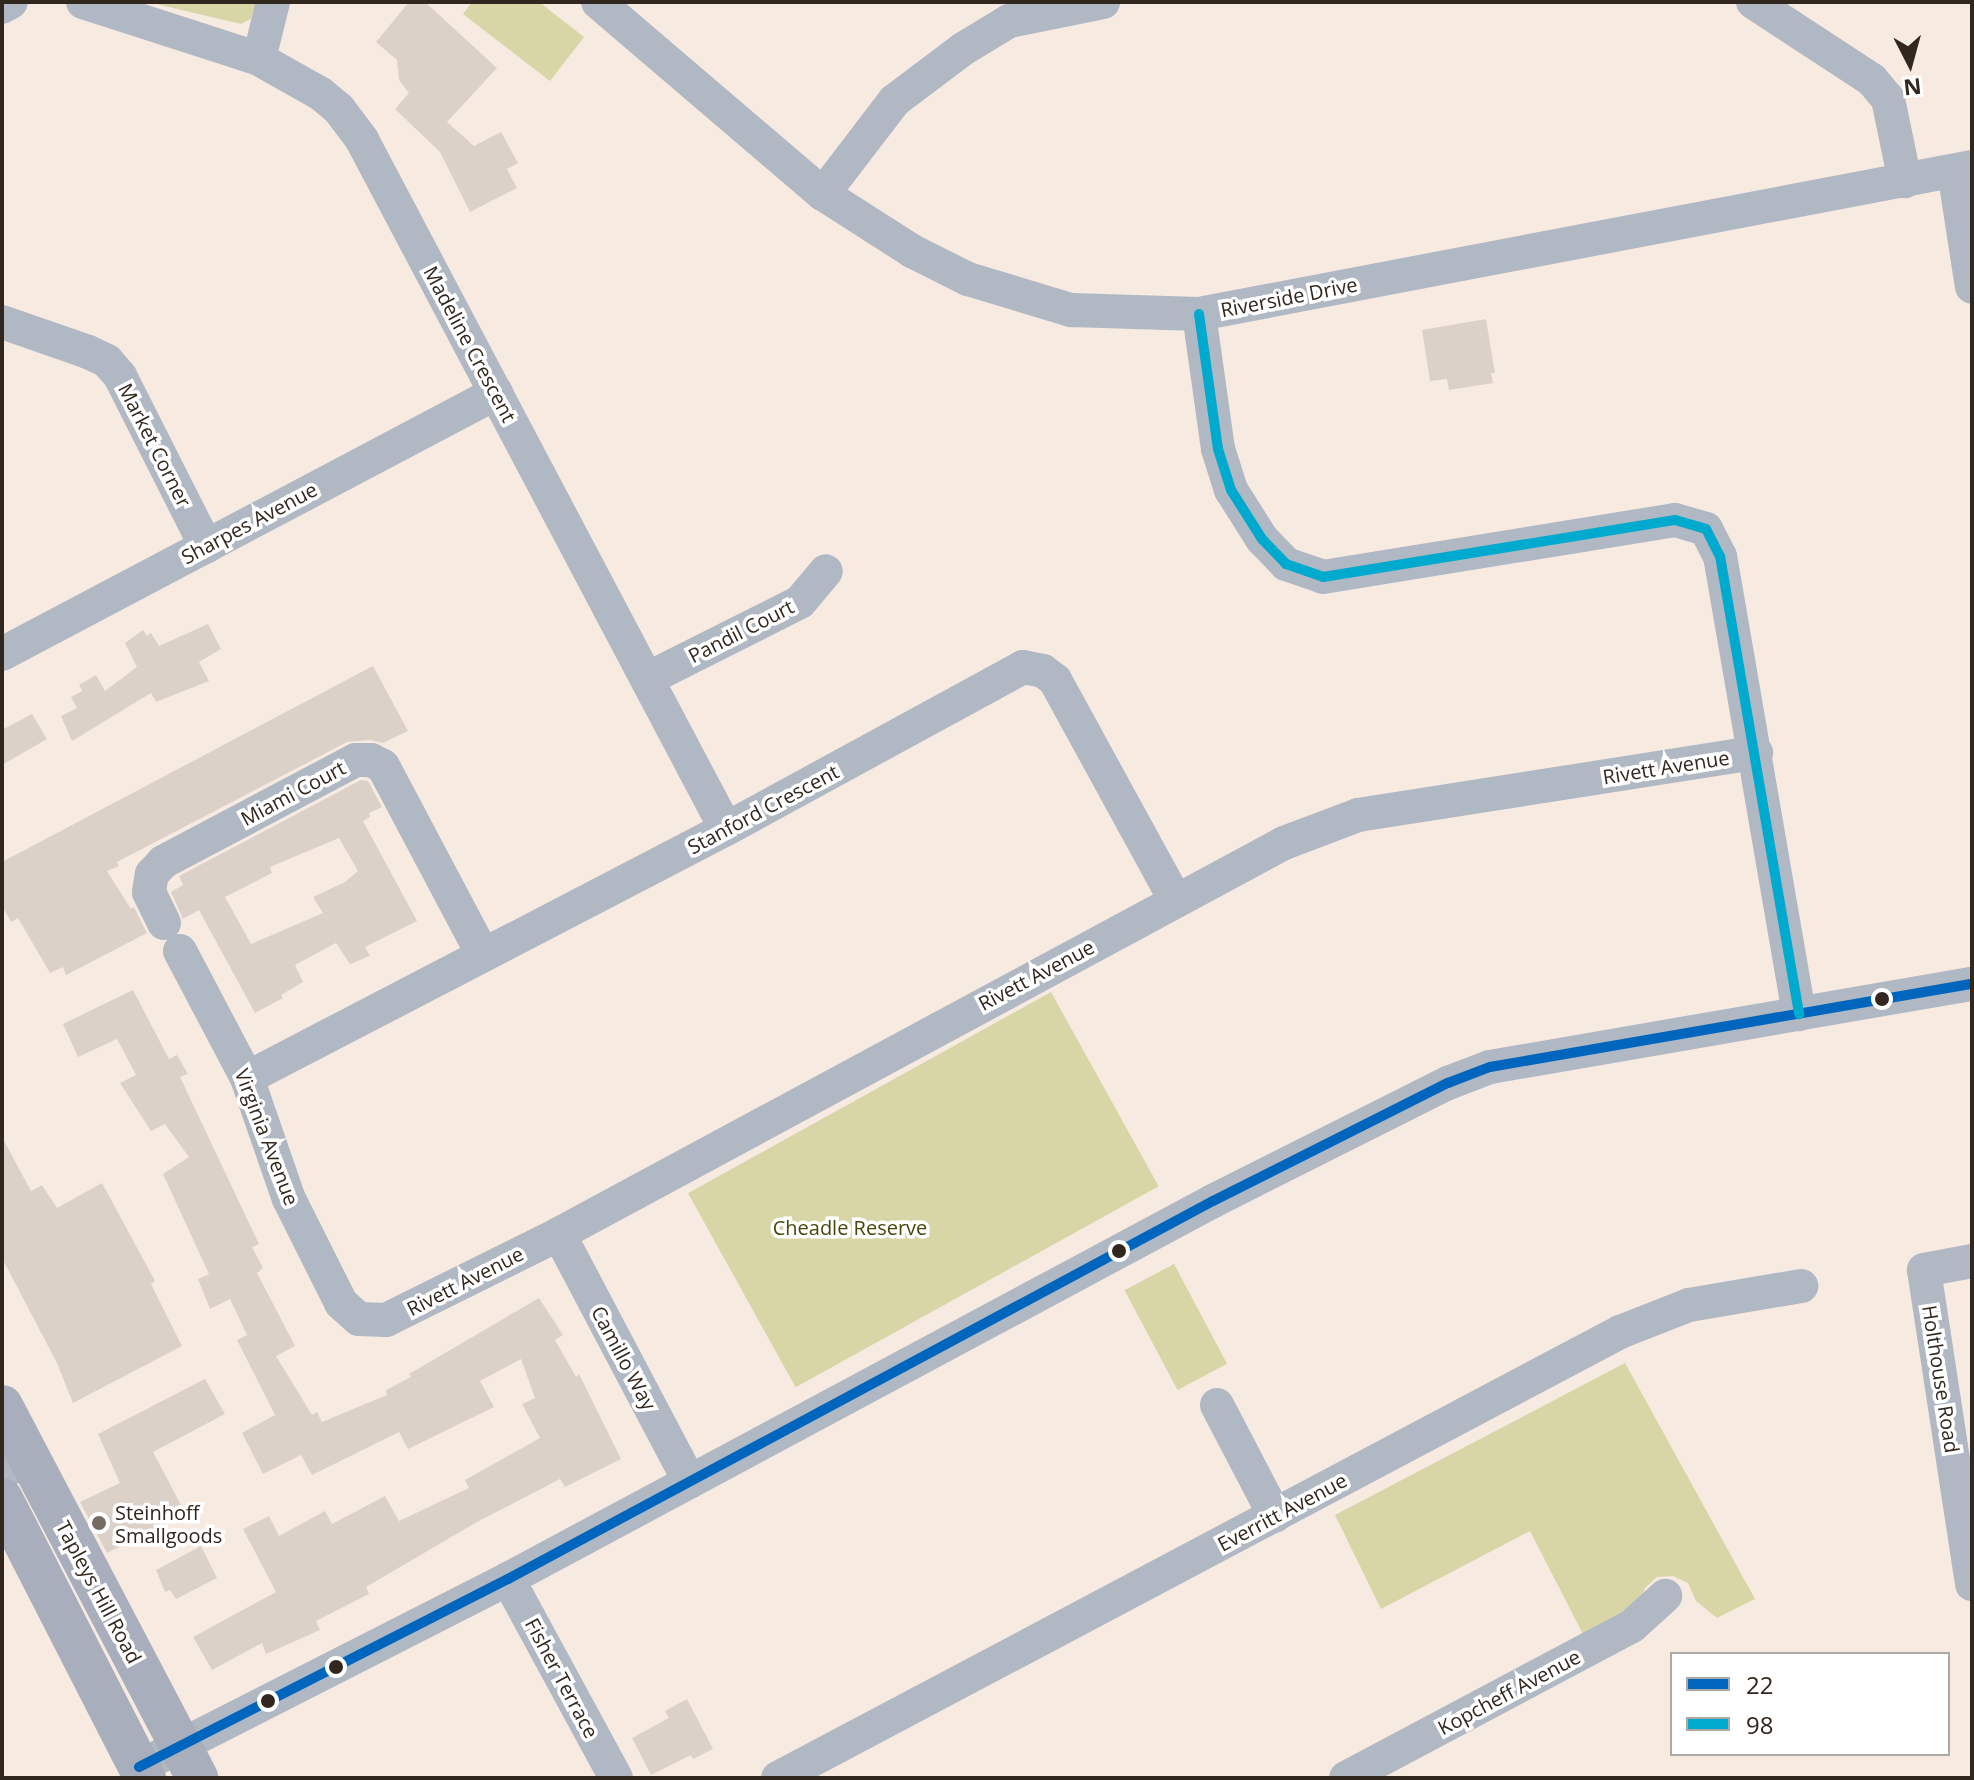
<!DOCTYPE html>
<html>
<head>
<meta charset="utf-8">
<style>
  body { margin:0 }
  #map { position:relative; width:1974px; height:1780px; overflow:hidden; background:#f7eae1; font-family:"Open Sans",sans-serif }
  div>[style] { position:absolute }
  .green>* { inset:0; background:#d8d5a6; transform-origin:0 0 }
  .building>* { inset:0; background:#dcd1c9 }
  .minor>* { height:34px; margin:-17px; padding:0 17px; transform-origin:17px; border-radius:17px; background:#b0b8c3 }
  .major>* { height:42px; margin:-21px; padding:0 21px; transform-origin:21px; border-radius:21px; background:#a8aebb }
  .bus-1>* { height:10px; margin:-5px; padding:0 5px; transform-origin:5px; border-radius:5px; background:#0065bd }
  .bus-2>* { height:10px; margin:-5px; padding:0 5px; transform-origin:5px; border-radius:5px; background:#00a9ce }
  .dots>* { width:22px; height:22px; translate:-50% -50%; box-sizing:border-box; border:4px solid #fff; border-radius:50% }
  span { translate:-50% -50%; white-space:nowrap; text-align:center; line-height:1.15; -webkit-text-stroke:7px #fff; paint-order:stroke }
  .street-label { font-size:20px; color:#31271f }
  .park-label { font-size:20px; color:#46480c }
  .poi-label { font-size:20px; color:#31271f }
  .left { translate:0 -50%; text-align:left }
  .frame { position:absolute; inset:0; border:4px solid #31271f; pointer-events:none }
  .legend { position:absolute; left:1670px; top:1652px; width:280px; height:104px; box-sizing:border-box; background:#fff; border:2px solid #ada9a5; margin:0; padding:10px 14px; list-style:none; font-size:24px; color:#31271f }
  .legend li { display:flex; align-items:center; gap:16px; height:40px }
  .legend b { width:40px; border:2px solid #ada9a5 }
  .north { position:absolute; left:1870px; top:24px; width:80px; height:80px; -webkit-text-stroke:6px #fff; paint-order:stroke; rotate:174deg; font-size:22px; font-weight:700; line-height:32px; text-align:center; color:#31271f }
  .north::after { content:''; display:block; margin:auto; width:28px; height:36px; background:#31271f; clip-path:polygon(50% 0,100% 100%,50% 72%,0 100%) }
</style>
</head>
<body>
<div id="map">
  <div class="green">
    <div style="clip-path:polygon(148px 2px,256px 2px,251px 19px,241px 24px)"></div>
    <div style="clip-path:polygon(472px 2px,539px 2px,584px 37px,550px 81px,463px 14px)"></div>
    <div style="left:1051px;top:992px;width:222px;height:415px;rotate:61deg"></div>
    <div style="left:1174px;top:1264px;width:113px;height:56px;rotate:62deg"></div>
    <div style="clip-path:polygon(1625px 1363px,1755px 1599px,1717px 1618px,1696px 1601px,1688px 1583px,1673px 1576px,1657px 1577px,1645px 1588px,1636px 1613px,1585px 1638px,1530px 1531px,1381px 1609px,1335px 1515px)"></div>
  </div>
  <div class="building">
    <div style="clip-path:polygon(409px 2px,425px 2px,497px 68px,447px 122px,474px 146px,501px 132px,518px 163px,507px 169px,517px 188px,470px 212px,440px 152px,395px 109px,409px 93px,399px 80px,397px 60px,376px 42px)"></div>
    <div style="clip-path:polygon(1486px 319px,1495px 373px,1491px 373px,1493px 383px,1449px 390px,1447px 379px,1430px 381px,1422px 330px)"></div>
    <div style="clip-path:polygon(208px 624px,221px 649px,199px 662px,209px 681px,156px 702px,151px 693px,72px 741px,61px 716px,77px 708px,71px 697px,82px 691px,79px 685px,96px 675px,105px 691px,137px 667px,125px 643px,143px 630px,147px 636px,151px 633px,159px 646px)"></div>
    <div style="clip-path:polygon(373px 666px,408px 731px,383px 743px,371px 740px,347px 742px,117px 862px,119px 866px,107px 871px,131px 909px,134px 907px,147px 933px,66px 975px,63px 967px,50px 973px,18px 918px,11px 922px,2px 905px,2px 862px)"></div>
    <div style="clip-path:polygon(32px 714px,47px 739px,2px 765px,2px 730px)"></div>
    <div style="clip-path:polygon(evenodd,361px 780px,368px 781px,382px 807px,369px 813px,370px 817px,363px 821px,417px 921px,365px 947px,370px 956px,350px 964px,336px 943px,295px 965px,303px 982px,281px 995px,283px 998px,255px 1013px,199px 910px,183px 919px,171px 892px,183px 885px,179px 876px,361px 780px,339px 838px,358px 871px,345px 882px,313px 897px,323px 913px,251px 944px,225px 897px,272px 873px,270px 867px,339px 838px)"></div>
    <div style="clip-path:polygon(133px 990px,169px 1059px,177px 1055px,188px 1074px,180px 1077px,259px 1244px,252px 1247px,263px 1268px,257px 1273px,295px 1346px,276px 1356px,312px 1415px,317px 1412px,322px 1422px,387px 1395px,386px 1390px,411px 1377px,409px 1374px,539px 1298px,563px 1335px,555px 1340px,576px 1377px,579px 1374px,621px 1459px,565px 1487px,560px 1479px,477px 1522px,366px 1587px,369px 1594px,316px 1621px,320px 1630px,266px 1654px,262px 1643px,212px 1670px,193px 1637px,276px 1592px,243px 1529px,269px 1516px,279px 1536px,325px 1511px,332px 1524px,385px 1496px,399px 1521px,469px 1488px,465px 1480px,540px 1438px,522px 1404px,535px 1398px,521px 1359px,480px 1381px,494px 1407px,408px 1449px,399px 1432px,312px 1475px,301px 1455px,263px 1474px,242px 1433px,275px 1415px,237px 1340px,247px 1335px,230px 1299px,210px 1309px,198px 1279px,209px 1274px,163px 1174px,189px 1157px,165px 1124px,151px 1131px,120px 1083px,136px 1075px,117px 1039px,78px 1057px,63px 1024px)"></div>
    <div style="clip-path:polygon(2px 1137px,31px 1191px,42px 1185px,57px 1208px,102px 1183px,155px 1281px,151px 1284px,182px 1346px,73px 1403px,57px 1363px,2px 1258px)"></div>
    <div style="clip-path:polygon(205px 1379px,225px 1414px,153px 1452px,181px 1505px,175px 1507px,179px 1517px,107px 1553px,80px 1502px,120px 1483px,98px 1434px)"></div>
    <div style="clip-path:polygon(201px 1546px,217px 1578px,176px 1599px,170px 1590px,165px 1592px,156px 1570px)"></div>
    <div style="clip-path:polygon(687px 1699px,713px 1749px,693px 1759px,691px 1755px,651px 1775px,632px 1738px,669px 1718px,665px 1711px)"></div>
  </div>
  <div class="minor">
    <div style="left:83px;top:2px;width:185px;rotate:17.9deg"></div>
    <div style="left:259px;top:59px;width:71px;rotate:29.4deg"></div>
    <div style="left:321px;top:94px;width:23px;rotate:40deg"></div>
    <div style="left:339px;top:109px;width:39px;rotate:53deg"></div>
    <div style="left:362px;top:140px;width:779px;rotate:62.15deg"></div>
    <div style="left:598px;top:2px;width:296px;rotate:40.5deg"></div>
    <div style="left:823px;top:194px;width:106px;rotate:32.6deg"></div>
    <div style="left:912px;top:251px;width:63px;rotate:26.6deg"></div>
    <div style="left:968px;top:279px;width:108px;rotate:16.8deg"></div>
    <div style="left:1071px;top:310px;width:128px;rotate:1.8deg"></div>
    <div style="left:1199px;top:314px;width:787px;rotate:-10.77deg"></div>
    <div style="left:1753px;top:2px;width:142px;rotate:33.2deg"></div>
    <div style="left:1872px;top:80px;width:25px;rotate:50deg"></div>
    <div style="left:1888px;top:99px;width:84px;rotate:78.3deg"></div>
    <div style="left:2px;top:7px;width:10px;rotate:-29deg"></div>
    <div style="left:259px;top:59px;width:59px;rotate:-76.2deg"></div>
    <div style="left:1954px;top:171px;width:117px;rotate:81.2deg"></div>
    <div style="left:823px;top:194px;width:117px;rotate:-52.6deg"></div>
    <div style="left:894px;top:101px;width:86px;rotate:-37deg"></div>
    <div style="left:963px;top:49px;width:54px;rotate:-31.3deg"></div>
    <div style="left:1009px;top:21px;width:96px;rotate:-11.4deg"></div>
    <div style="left:1199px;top:314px;width:136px;rotate:82deg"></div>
    <div style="left:1218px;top:449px;width:43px;rotate:72.4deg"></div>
    <div style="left:1231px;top:490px;width:58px;rotate:57.7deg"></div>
    <div style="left:1262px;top:539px;width:35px;rotate:46deg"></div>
    <div style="left:1286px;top:564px;width:39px;rotate:19deg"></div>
    <div style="left:1323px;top:577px;width:357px;rotate:-9.2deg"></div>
    <div style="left:1675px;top:520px;width:32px;rotate:16deg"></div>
    <div style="left:1706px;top:529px;width:30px;rotate:63deg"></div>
    <div style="left:1720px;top:556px;width:465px;rotate:80.2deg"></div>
    <div style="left:2px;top:322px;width:91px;rotate:19.2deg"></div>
    <div style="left:88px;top:352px;width:21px;rotate:25deg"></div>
    <div style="left:107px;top:361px;width:20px;rotate:49deg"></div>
    <div style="left:120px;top:376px;width:191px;rotate:63.2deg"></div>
    <div style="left:2px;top:654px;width:559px;rotate:-27.85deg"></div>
    <div style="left:647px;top:679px;width:171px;rotate:-26.7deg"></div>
    <div style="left:800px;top:602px;width:40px;rotate:-50deg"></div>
    <div style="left:164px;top:923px;width:34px;rotate:-116deg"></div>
    <div style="left:149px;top:892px;width:18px;rotate:-81deg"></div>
    <div style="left:152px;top:874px;width:16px;rotate:-47deg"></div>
    <div style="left:163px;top:862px;width:218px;rotate:-27.9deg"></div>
    <div style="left:356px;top:760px;width:15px"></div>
    <div style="left:371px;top:760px;width:13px;rotate:27deg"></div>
    <div style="left:383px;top:766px;width:214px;rotate:62.1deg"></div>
    <div style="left:180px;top:951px;width:144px;rotate:62.2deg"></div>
    <div style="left:247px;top:1078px;width:128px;rotate:70.9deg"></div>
    <div style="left:289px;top:1199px;width:116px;rotate:63.4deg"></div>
    <div style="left:341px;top:1303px;width:24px;rotate:42deg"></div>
    <div style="left:359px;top:1319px;width:27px;rotate:2deg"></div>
    <div style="left:386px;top:1320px;width:193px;rotate:-26.4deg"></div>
    <div style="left:559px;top:1234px;width:824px;rotate:-28.34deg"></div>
    <div style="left:1284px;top:843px;width:79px;rotate:-20.7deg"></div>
    <div style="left:1358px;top:815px;width:403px;rotate:-8.9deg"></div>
    <div style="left:247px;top:1078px;width:540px;rotate:-27.47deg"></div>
    <div style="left:726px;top:829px;width:338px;rotate:-28.6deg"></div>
    <div style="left:1023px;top:667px;width:20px;rotate:11deg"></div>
    <div style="left:1043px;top:671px;width:15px;rotate:37deg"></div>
    <div style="left:1055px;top:680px;width:250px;rotate:61.3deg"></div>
    <div style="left:559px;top:1234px;width:280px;rotate:62.2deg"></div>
    <div style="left:1972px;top:1261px;width:49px;rotate:169.4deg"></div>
    <div style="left:1924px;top:1270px;width:318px;rotate:81.3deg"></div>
    <div style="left:1217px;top:1405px;width:125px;rotate:62.4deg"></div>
    <div style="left:2px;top:1473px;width:31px;rotate:-29deg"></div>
    <div style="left:508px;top:1579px;width:226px;rotate:61.5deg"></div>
    <div style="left:139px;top:1767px;width:414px;rotate:-27deg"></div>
    <div style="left:508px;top:1579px;width:800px;rotate:-28.2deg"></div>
    <div style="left:1213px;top:1201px;width:263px;rotate:-26.7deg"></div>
    <div style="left:1448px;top:1083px;width:45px;rotate:-20.9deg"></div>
    <div style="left:1490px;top:1067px;width:489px;rotate:-9.8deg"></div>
    <div style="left:778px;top:1778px;width:953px;rotate:-27.91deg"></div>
    <div style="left:1620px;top:1332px;width:74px;rotate:-21.4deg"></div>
    <div style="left:1689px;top:1305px;width:114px;rotate:-9.6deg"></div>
    <div style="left:1346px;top:1778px;width:324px;rotate:-28deg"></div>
    <div style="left:1632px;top:1626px;width:45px;rotate:-42.3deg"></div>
  </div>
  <div class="major">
    <div style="left:2px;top:1406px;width:420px;rotate:62.3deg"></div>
    <div style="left:2px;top:1499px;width:314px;rotate:62.9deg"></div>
  </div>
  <div class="bus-1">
    <div style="left:139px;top:1767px;width:414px;rotate:-27deg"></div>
    <div style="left:508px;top:1579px;width:800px;rotate:-28.2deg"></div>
    <div style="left:1213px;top:1201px;width:263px;rotate:-26.7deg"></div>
    <div style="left:1448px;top:1083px;width:45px;rotate:-20.9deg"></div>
    <div style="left:1490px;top:1067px;width:489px;rotate:-9.8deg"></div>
  </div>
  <div class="bus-2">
    <div style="left:1199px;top:314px;width:136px;rotate:82deg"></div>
    <div style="left:1218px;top:449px;width:43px;rotate:72.4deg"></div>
    <div style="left:1231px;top:490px;width:58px;rotate:57.7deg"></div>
    <div style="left:1262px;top:539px;width:35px;rotate:46deg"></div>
    <div style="left:1286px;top:564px;width:39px;rotate:19deg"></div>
    <div style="left:1323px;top:577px;width:357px;rotate:-9.2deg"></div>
    <div style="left:1675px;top:520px;width:32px;rotate:16deg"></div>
    <div style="left:1706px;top:529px;width:30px;rotate:63deg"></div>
    <div style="left:1720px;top:556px;width:465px;rotate:80.2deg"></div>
  </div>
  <div class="dots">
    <div style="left:1882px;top:999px;background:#31271f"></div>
    <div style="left:1119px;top:1251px;background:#31271f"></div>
    <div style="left:99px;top:1523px;background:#766b63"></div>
    <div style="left:336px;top:1667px;background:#31271f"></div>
    <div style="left:268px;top:1701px;background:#31271f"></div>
  </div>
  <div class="street-label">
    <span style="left:1289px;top:297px;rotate:-11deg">Riverside Drive</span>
    <span style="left:470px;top:344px;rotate:62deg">Madeline Crescent</span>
    <span style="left:155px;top:445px;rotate:63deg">Market Corner</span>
    <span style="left:249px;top:523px;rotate:-28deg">Sharpes Avenue</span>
    <span style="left:741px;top:631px;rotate:-27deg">Pandil Court</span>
    <span style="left:1666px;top:767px;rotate:-9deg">Rivett Avenue</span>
    <span style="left:293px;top:793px;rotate:-28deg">Miami Court</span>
    <span style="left:763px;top:809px;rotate:-28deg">Stanford Crescent</span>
    <span style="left:1036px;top:975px;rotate:-28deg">Rivett Avenue</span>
    <span style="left:267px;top:1137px;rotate:69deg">Virginia Avenue</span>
    <span style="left:465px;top:1281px;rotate:-27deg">Rivett Avenue</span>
    <span style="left:624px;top:1358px;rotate:62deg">Camillo Way</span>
    <span style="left:1941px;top:1379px;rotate:81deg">Holthouse Road</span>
    <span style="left:1282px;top:1512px;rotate:-28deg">Everritt Avenue</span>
    <span style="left:99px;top:1592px;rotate:62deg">Tapleys Hill Road</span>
    <span style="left:562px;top:1678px;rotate:62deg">Fisher Terrace</span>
    <span style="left:1509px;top:1692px;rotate:-28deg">Kopcheff Avenue</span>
  </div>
  <div class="park-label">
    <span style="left:850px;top:1227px">Cheadle Reserve</span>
  </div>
  <div class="poi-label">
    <span class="left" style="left:115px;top:1524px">Steinhoff<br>Smallgoods</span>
  </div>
  <div class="frame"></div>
  <ul class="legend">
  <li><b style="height:10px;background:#0065bd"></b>22</li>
  <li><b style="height:10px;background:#00a9ce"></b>98</li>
  </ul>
  <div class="north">N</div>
</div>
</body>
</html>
